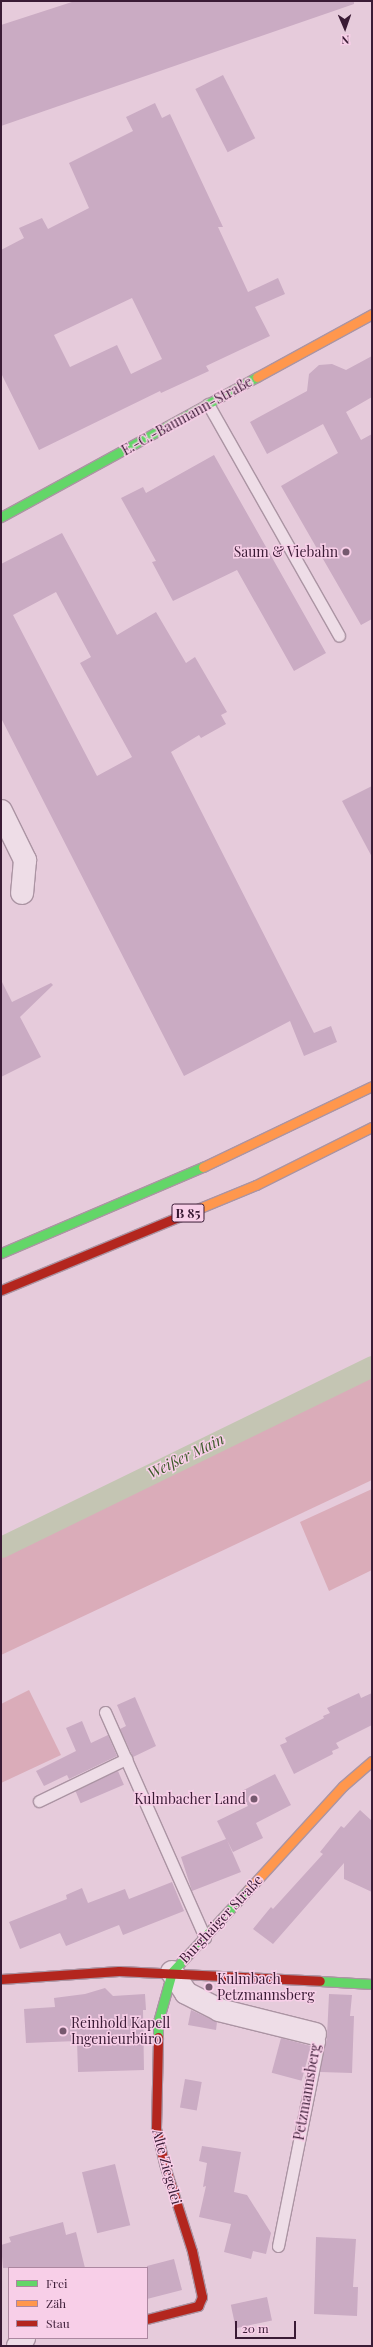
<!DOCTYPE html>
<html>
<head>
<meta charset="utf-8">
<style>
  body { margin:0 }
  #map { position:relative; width:373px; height:2347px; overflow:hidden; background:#e6cbdb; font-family:"Playfair Display",serif }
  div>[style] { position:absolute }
  .green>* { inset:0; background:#daacb9 }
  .canal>* { height:21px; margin:-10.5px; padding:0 10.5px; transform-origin:10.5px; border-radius:10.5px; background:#c4c5b3 }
  .building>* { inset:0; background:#caabc3; transform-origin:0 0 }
  .roads { filter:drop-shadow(1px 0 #ab94a3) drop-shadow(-1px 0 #ab94a3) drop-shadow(0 1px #ab94a3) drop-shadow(0 -1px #ab94a3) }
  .lane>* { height:11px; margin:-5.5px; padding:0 5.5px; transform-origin:5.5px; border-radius:5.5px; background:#eedde7 }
  .street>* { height:22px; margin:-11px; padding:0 11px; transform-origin:11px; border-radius:11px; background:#eedde7 }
  .fast>* { height:9px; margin:-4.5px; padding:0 4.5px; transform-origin:4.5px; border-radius:4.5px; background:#63d668 }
  .slow>* { height:9px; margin:-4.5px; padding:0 4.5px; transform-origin:4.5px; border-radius:4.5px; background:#ff974d }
  .jam>* { height:9px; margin:-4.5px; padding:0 4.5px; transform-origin:4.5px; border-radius:4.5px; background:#b3261e }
  .dots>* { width:11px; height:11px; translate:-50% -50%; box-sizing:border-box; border:2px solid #f8cfe8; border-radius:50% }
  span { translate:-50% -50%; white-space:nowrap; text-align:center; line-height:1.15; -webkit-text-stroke:3px #f8cfe8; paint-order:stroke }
  .shield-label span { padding:1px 3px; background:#f8cfe8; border:1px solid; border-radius:3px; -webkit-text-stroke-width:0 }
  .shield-label { font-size:13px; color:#3a1b35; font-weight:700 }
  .street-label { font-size:14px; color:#3a1b35 }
  .poi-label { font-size:14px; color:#3a1b35 }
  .right { translate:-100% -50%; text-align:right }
  .left { translate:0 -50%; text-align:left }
  .water-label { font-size:15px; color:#3c5b29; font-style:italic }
  .frame { position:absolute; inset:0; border:2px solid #3a1b35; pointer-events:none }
  .legend { position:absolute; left:8px; top:2267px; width:140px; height:72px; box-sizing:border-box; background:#f8cfe8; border:1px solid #ac87a0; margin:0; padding:5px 7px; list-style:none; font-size:12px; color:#3a1b35 }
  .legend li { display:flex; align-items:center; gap:8px; height:20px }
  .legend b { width:20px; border:1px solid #ac87a0 }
  .north { position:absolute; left:325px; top:8px; width:40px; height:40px; -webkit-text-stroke:3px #f8cfe8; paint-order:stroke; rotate:178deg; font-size:11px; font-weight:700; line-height:16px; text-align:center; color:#3a1b35 }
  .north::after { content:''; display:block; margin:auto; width:14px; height:18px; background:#3a1b35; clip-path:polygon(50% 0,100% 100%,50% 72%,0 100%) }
  .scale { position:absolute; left:235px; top:2321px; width:61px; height:18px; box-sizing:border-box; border:2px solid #3a1b35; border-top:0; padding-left:5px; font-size:12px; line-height:14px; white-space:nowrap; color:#3a1b35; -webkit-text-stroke:3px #f8cfe8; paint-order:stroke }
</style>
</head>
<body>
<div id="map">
  <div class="green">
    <div style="clip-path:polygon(372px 1368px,372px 1480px,1px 1655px,1px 1551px)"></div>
    <div style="clip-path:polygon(372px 1489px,372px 1570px,329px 1591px,300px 1522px)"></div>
    <div style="clip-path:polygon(29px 1690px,61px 1755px,1px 1783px,1px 1704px)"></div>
  </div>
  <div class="canal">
    <div style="left:1px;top:1547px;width:413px;rotate:-26deg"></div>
  </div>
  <div class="building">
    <div style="clip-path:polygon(75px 1px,354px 1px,354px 4px,1px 126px,1px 25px)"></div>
    <div style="left:223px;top:75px;width:71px;height:31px;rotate:63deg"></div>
    <div style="clip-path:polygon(evenodd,155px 103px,162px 118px,170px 114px,223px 227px,218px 227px,248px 292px,278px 278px,285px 294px,255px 307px,270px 336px,206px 366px,209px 371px,161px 393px,160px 391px,39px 450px,1px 373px,1px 250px,24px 238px,19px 228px,42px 218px,48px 229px,89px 208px,69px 163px,133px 131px,126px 117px,155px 103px,132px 298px,162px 359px,131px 374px,117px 345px,70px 367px,54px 335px,132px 298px)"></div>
    <div style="clip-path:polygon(372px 356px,372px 397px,346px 412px,361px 440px,372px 434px,372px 619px,361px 625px,281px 486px,338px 453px,323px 424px,267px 454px,250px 422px,307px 391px,309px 374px,319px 365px,332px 364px,346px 370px)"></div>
    <div style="clip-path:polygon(214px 455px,326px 653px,294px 671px,237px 570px,173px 601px,152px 562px,156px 561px,121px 498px,143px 487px,146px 493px)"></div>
    <div style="clip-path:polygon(evenodd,62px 533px,117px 635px,156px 612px,186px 663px,195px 657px,227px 712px,221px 715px,226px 724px,201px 738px,199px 735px,171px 752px,314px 1033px,331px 1026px,337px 1042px,304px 1056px,290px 1021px,184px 1076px,1px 718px,1px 564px,62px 533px,56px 592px,91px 657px,80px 663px,132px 757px,97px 776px,13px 615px,56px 592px)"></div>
    <div style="clip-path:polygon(372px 786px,372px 857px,342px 801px)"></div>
    <div style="clip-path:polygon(1px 980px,12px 1002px,51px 983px,53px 985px,20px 1017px,41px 1057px,1px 1077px)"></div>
    <div style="clip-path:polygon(359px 1693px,361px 1698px,372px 1693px,372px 1725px,336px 1743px,339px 1748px,332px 1751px,333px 1754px,294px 1774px,280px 1745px,287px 1742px,285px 1738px,324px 1718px,323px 1716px,330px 1713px,327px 1708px)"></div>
    <div style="clip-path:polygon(135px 1697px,156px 1746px,133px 1757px,120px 1729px,126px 1726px,117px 1705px)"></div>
    <div style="clip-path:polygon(82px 1721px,91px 1743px,108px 1735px,117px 1756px,69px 1779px,67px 1775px,44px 1786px,36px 1771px,76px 1751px,66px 1728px)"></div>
    <div style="left:118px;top:1771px;width:15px;height:47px;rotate:67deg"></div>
    <div style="clip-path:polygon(275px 1774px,291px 1805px,256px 1823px,263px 1838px,233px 1852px,227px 1840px,241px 1872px,192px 1891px,181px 1857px,226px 1839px,217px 1821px,248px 1806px,240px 1792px)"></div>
    <div style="clip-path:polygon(360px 1810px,372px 1821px,372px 1892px,344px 1879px,344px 1863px,273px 1944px,253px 1929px,271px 1907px,273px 1909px,323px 1854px,320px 1852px,341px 1826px,344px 1828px)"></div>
    <div style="clip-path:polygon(172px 1882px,184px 1911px,123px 1935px,119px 1925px,66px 1946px,60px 1933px,20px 1949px,9px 1922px,67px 1899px,66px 1895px,82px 1888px,88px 1903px,125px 1889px,129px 1899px)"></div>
    <div style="clip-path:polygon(105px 1988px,113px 1996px,145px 1994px,146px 2010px,143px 2010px,144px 2070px,78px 2072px,77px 2041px,26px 2043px,24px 2009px,55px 2007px,54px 1998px,85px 1994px)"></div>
    <div style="clip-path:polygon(329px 1994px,352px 1995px,350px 2016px,354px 2016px,352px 2073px,320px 2072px,327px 2037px)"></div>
    <div style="clip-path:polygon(191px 2010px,217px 2022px,216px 2030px,188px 2025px)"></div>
    <div style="left:281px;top:2038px;width:31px;height:36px;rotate:15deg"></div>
    <div style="left:185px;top:2079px;width:17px;height:29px;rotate:10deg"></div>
    <div style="clip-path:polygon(202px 2146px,241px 2152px,234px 2192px,247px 2195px,271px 2233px,266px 2254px,253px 2251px,251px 2259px,224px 2252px,231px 2224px,199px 2217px,206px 2186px,203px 2187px,207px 2163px,199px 2161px)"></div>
    <div style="left:115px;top:2164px;width:63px;height:34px;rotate:76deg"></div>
    <div style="clip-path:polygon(63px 2222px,66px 2235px,76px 2232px,85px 2268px,3px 2268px,1px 2245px,11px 2242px,9px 2237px)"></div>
    <div style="clip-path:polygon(316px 2237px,356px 2239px,353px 2287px,358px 2287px,357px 2316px,314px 2314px)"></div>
    <div style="clip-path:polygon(174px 2259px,182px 2290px,147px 2299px,147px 2266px)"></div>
    <div style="left:267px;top:2297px;width:24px;height:37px;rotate:78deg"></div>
  </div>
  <div class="roads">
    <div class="lane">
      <div style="left:208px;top:404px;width:266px;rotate:60.5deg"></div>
      <div style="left:105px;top:1712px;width:247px;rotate:66.1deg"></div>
      <div style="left:39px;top:1801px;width:97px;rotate:-25.8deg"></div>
      <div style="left:278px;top:2246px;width:209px;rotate:-78.7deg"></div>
      <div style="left:319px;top:2041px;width:8px;rotate:-120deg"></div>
    </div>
    <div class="street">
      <div style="left:1px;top:811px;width:55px;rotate:63.9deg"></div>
      <div style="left:25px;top:860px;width:33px;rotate:95deg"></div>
      <div style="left:172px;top:1972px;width:25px;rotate:56deg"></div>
      <div style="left:186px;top:1993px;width:37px;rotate:27deg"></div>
      <div style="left:219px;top:2010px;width:99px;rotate:14deg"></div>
      <div style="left:18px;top:2346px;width:10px;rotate:-53deg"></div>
    </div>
    <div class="fast">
      <div style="left:1px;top:517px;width:292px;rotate:-28.7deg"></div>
      <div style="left:1px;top:1253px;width:220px;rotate:-23.1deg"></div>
      <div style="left:320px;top:1981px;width:52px;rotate:3.3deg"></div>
      <div style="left:158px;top:2037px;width:15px;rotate:-90deg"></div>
      <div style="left:158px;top:2022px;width:52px;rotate:-74.4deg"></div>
      <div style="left:172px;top:1972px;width:112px;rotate:-47.2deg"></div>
    </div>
    <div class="slow">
      <div style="left:257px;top:377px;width:131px;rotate:-28.7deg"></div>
      <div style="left:203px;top:1167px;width:187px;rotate:-25.6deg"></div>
      <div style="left:195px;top:1210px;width:66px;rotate:-22.3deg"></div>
      <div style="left:256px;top:1185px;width:130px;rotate:-26.6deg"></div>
      <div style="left:248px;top:1890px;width:141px;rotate:-47.6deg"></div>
      <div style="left:343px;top:1786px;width:38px;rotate:-41deg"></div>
    </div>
    <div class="jam">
      <div style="left:1px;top:1290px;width:210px;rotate:-22.4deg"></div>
      <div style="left:1px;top:1979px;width:118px;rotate:-3.9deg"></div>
      <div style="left:119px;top:1971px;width:201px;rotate:2.8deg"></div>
      <div style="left:147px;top:2319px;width:53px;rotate:-14.3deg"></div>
      <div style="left:198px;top:2306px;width:10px;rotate:-66deg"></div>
      <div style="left:202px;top:2297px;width:47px;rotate:-102.3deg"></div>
      <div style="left:192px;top:2251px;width:92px;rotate:-107.7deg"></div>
      <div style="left:164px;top:2163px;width:36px;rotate:-103deg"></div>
      <div style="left:156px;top:2128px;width:91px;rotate:-88.7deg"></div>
    </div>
  </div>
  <div class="dots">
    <div style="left:346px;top:552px;background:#76596f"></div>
    <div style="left:254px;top:1799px;background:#76596f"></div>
    <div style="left:209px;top:1987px;background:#76596f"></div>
    <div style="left:63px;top:2031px;background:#76596f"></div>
  </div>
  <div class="shield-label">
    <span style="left:188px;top:1213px">B 85</span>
  </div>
  <div class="street-label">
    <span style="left:187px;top:416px;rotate:-29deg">E.-C.-Baumann-Straße</span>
    <span style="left:221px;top:1919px;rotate:-47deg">Burghaiger Straße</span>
    <span style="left:307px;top:2092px;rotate:-80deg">Petzmannsberg</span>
    <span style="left:167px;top:2167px;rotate:75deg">Alte Ziegelei</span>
  </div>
  <div class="poi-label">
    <span class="right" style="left:338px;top:552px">Saum &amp; Viebahn</span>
    <span class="right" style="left:246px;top:1799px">Kulmbacher Land</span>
    <span class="left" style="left:217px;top:1987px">Kulmbach<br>Petzmannsberg</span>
    <span class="left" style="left:71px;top:2031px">Reinhold Kapell<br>Ingenieurbüro</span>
  </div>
  <div class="water-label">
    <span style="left:186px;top:1456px;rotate:-26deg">Weißer Main</span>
  </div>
  <div class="frame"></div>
  <ul class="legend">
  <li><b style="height:5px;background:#63d668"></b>Frei</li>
  <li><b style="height:5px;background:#ff974d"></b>Zäh</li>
  <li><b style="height:5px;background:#b3261e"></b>Stau</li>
  </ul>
  <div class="north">N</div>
  <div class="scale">20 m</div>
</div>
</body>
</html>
